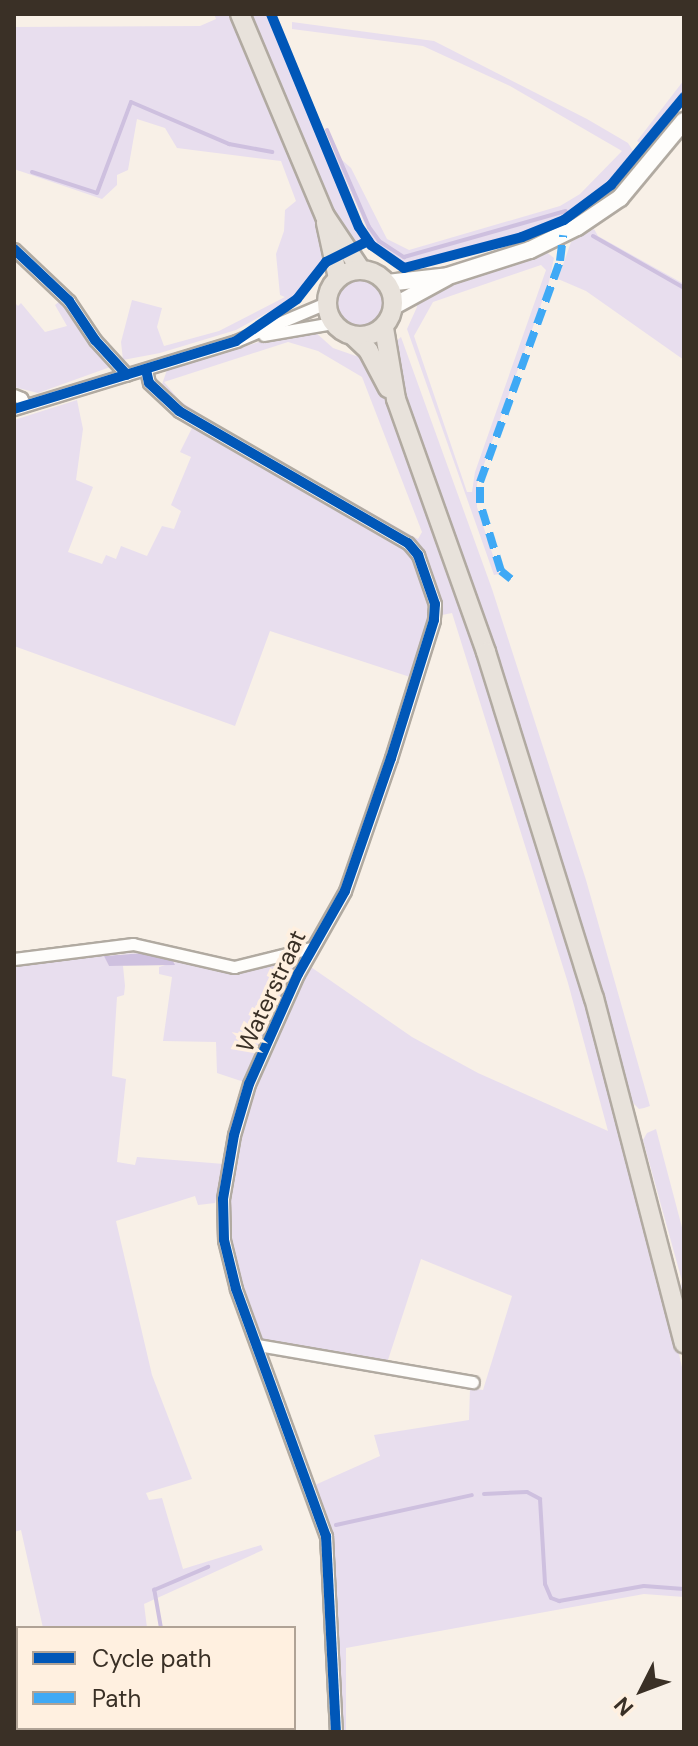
<!DOCTYPE html>
<html>
<head>
<meta charset="utf-8">
<style>
  body { margin:0 }
  #map { position:relative; width:698px; height:1746px; overflow:hidden; background:#f8f0e7; font-family:"DM Sans",sans-serif }
  div>[style] { position:absolute }
  .green>* { inset:0; background:#e8deee }
  .round { border-radius:50% }
  .water>* { inset:0; background:#cec0df }
  .stream>* { height:4px; margin:-2px; padding:0 2px; transform-origin:2px; border-radius:2px; background:#cec0df }
  .roads { filter:drop-shadow(2px 0 #b1aaa1) drop-shadow(-2px 0 #b1aaa1) drop-shadow(0 2px #b1aaa1) drop-shadow(0 -2px #b1aaa1) }
  .street>* { height:11px; margin:-5.5px; padding:0 5.5px; transform-origin:5.5px; border-radius:5.5px; background:#fefdfb }
  .secondary>* { height:16px; margin:-8px; padding:0 8px; transform-origin:8px; border-radius:8px; background:#fefdfb }
  .primary>* { height:18px; margin:-9px; padding:0 9px; transform-origin:9px; border-radius:9px; background:#e8e2db }
  .primary>.ring { margin:-9px; padding:0; box-sizing:content-box; background:none; border:18px solid #e8e2db; border-radius:50% }
  .quiet>* { height:8px; margin-top:-4px; transform-origin:0; background:repeating-linear-gradient(90deg,#3fa9f5 0 16px,transparent 0 24px) }
  .cycleway>* { height:10px; margin:-5px; padding:0 5px; transform-origin:5px; border-radius:5px; background:#0057b8 }
  span { translate:-50% -50%; white-space:nowrap; text-align:center; line-height:1.15; -webkit-text-stroke:7px #fff0e0; paint-order:stroke }
  .street-label { font-size:24px; color:#3a3026 }
  .frame { position:absolute; inset:0; border:16px solid #3a3026; pointer-events:none }
  .legend { position:absolute; left:16px; top:1626px; width:280px; height:104px; box-sizing:border-box; background:#fff0e0; border:2px solid #b0a396; margin:0; padding:10px 14px; list-style:none; font-size:24px; color:#3a3026 }
  .legend li { display:flex; align-items:center; gap:16px; height:40px }
  .legend b { width:40px; border:2px solid #b0a396 }
  .north { position:absolute; left:602px; top:1650px; width:80px; height:80px; -webkit-text-stroke:6px #fff0e0; paint-order:stroke; rotate:228deg; font-size:22px; font-weight:700; line-height:32px; text-align:center; color:#3a3026 }
  .north::after { content:''; display:block; margin:auto; width:28px; height:36px; background:#3a3026; clip-path:polygon(50% 0,100% 100%,50% 72%,0 100%) }
</style>
</head>
<body>
<div id="map">
  <div class="green">
    <div style="clip-path:polygon(214px 14px,231px 14px,321px 226px,326px 256px,294px 298px,236px 330px,160px 353px,123px 360px,121px 342px,132px 300px,162px 308px,157px 327px,164px 346px,219px 331px,285px 297px,280px 295px,276px 254px,284px 231px,285px 210px,296px 201px,281px 161px,177px 148px,165px 128px,137px 119px,128px 170px,117px 175px,117px 185px,102px 199px,14px 169px,14px 27px,200px 26px,216px 19px)"></div>
    <div style="clip-path:polygon(248px 14px,269px 14px,362px 239px,355px 244px,350px 246px,335px 219px)"></div>
    <div style="clip-path:polygon(292px 22px,434px 41px,587px 119px,628px 143px,635px 154px,602px 191px,567px 215px,515px 236px,406px 264px,373px 242px,333px 152px,351px 168px,387px 239px,409px 250px,560px 206px,580px 194px,622px 151px,510px 86px,423px 46px,292px 29px)"></div>
    <div style="clip-path:polygon(684px 80px,684px 92px,642px 145px,637px 141px)"></div>
    <div style="clip-path:polygon(594px 229px,598px 236px,684px 284px,684px 360px,586px 291px,558px 279px,571px 242px)"></div>
    <div style="clip-path:polygon(evenodd,545px 251px,554px 258px,549px 282px,477px 484px,477px 507px,499px 574px,494px 575px,407px 329px,417px 307px,416px 300px,443px 289px,442px 285px,545px 251px,541px 265px,546px 270px,475px 472px,472px 492px,467px 492px,414px 336px,433px 302px,541px 265px)"></div>
    <div class="round" style="left:335px;top:278px;width:50px;height:50px"></div>
    <div style="clip-path:polygon(60px 301px,80px 330px,113px 366px,38px 393px,14px 387px,14px 302px,18px 306px,21px 303px,45px 332px,67px 326px,55px 305px)"></div>
    <div style="clip-path:polygon(evenodd,315px 332px,333px 348px,356px 356px,365px 355px,374px 367px,439px 537px,551px 876px,643px 1211px,642px 1223px,657px 1285px,665px 1294px,684px 1376px,684px 1597px,644px 1594px,346px 1648px,346px 1732px,339px 1732px,330px 1533px,315px 1485px,380px 1456px,374px 1435px,469px 1420px,470px 1388px,483px 1390px,512px 1296px,421px 1259px,387px 1363px,261px 1339px,237px 1279px,229px 1242px,226px 1199px,250px 1100px,272px 1042px,308px 965px,412px 1037px,478px 1073px,608px 1131px,568px 983px,452px 613px,442px 615px,430px 569px,416px 542px,178px 406px,161px 387px,167px 370px,282px 335px,315px 332px,288px 342px,318px 351px,362px 377px,422px 532px,418px 539px,224px 430px,180px 401px,164px 382px,288px 342px)"></div>
    <div style="clip-path:polygon(401px 337px,492px 589px,586px 880px,650px 1106px,644px 1108px,639px 1109px,631px 1101px,584px 933px,490px 636px,396px 377px,392px 345px)"></div>
    <div style="clip-path:polygon(77px 400px,83px 429px,76px 480px,93px 487px,68px 552px,102px 564px,106px 555px,116px 559px,121px 546px,147px 556px,162px 526px,174px 529px,181px 511px,171px 505px,191px 457px,180px 452px,193px 426px,406px 547px,428px 599px,427px 625px,410px 677px,270px 631px,235px 726px,14px 646px,14px 420px)"></div>
    <div style="clip-path:polygon(133px 947px,219px 970px,289px 959px,294px 963px,290px 981px,244px 1082px,217px 1073px,216px 1042px,163px 1041px,172px 977px,159px 974px,159px 967px,176px 962px,144px 953px,104px 955px,109px 966px,123px 966px,125px 986px,124px 995px,117px 997px,112px 1076px,126px 1079px,117px 1162px,135px 1165px,137px 1157px,224px 1164px,215px 1203px,198px 1205px,195px 1196px,116px 1221px,152px 1375px,192px 1479px,146px 1493px,149px 1500px,162px 1498px,183px 1569px,261px 1545px,263px 1550px,144px 1604px,147px 1628px,43px 1628px,21px 1530px,14px 1532px,14px 962px)"></div>
    <div style="clip-path:polygon(656px 1129px,684px 1235px,684px 1312px,680px 1293px,682px 1281px,643px 1140px,647px 1133px)"></div>
    <div style="clip-path:polygon(14px 1683px,18px 1683px,18px 1728px,112px 1728px,113px 1732px,14px 1732px)"></div>
  </div>
  <div class="water">
    <div style="clip-path:polygon(144px 953px,172px 959px,175px 965px,109px 966px,104px 956px)"></div>
  </div>
  <div class="stream">
    <div style="left:327px;top:130px;width:106px;rotate:66.6deg"></div>
    <div style="left:369px;top:227px;width:17px;rotate:54deg"></div>
    <div style="left:379px;top:241px;width:30px;rotate:33deg"></div>
    <div style="left:404px;top:257px;width:168px;rotate:-15.9deg"></div>
    <div style="left:32px;top:172px;width:68px;rotate:17.9deg"></div>
    <div style="left:97px;top:193px;width:97px;rotate:-69.5deg"></div>
    <div style="left:131px;top:102px;width:107px;rotate:23.2deg"></div>
    <div style="left:229px;top:144px;width:44px;rotate:10.5deg"></div>
    <div style="left:593px;top:236px;width:105px;rotate:29.7deg"></div>
    <div style="left:484px;top:1494px;width:43px;rotate:-2.7deg"></div>
    <div style="left:527px;top:1492px;width:15px;rotate:28deg"></div>
    <div style="left:540px;top:1499px;width:85px;rotate:86.6deg"></div>
    <div style="left:545px;top:1584px;width:15px;rotate:67deg"></div>
    <div style="left:551px;top:1598px;width:9px;rotate:21deg"></div>
    <div style="left:559px;top:1601px;width:86px;rotate:-10deg"></div>
    <div style="left:644px;top:1586px;width:40px;rotate:4.3deg"></div>
    <div style="left:336px;top:1525px;width:139px;rotate:-12.4deg"></div>
    <div style="left:161px;top:1628px;width:39px;rotate:-100deg"></div>
    <div style="left:154px;top:1590px;width:59px;rotate:-23.1deg"></div>
    <div style="left:14px;top:1688px;width:4px"></div>
  </div>
  <div class="roads">
    <div class="street">
      <div style="left:14px;top:249px;width:76px;rotate:43.4deg"></div>
      <div style="left:69px;top:301px;width:47px;rotate:56.3deg"></div>
      <div style="left:95px;top:340px;width:47px;rotate:47.6deg"></div>
      <div style="left:264px;top:335px;width:70px;rotate:-9.9deg"></div>
      <div style="left:146px;top:370px;width:13px;rotate:77deg"></div>
      <div style="left:149px;top:383px;width:41px;rotate:43deg"></div>
      <div style="left:179px;top:411px;width:264px;rotate:30deg"></div>
      <div style="left:408px;top:543px;width:16px;rotate:50deg"></div>
      <div style="left:418px;top:555px;width:52px;rotate:70.9deg"></div>
      <div style="left:435px;top:604px;width:16px;rotate:94deg"></div>
      <div style="left:434px;top:620px;width:145px;rotate:107.3deg"></div>
      <div style="left:391px;top:758px;width:141px;rotate:109.1deg"></div>
      <div style="left:345px;top:891px;width:95px;rotate:119.5deg"></div>
      <div style="left:298px;top:974px;width:120px;rotate:114deg"></div>
      <div style="left:249px;top:1084px;width:53px;rotate:106.4deg"></div>
      <div style="left:234px;top:1135px;width:65px;rotate:99.8deg"></div>
      <div style="left:223px;top:1199px;width:41px;rotate:88.6deg"></div>
      <div style="left:224px;top:1240px;width:50px;rotate:76.2deg"></div>
      <div style="left:236px;top:1289px;width:263px;rotate:70deg"></div>
      <div style="left:326px;top:1536px;width:196px;rotate:87.1deg"></div>
      <div style="left:14px;top:395px;width:8px;rotate:23deg"></div>
      <div style="left:21px;top:398px;width:8px;rotate:60deg"></div>
      <div style="left:14px;top:409px;width:232px;rotate:-17deg"></div>
      <div style="left:236px;top:341px;width:98px;rotate:-22.9deg"></div>
      <div style="left:14px;top:959px;width:120px;rotate:-7.2deg"></div>
      <div style="left:133px;top:944px;width:104px;rotate:12.8deg"></div>
      <div style="left:234px;top:967px;width:79px;rotate:-13.9deg"></div>
      <div style="left:258px;top:1345px;width:218px;rotate:9.8deg"></div>
    </div>
    <div class="secondary">
      <div style="left:387px;top:283px;width:61px;rotate:-6.5deg"></div>
      <div style="left:448px;top:276px;width:86px;rotate:-17.6deg"></div>
      <div style="left:530px;top:250px;width:52px;rotate:-26.1deg"></div>
      <div style="left:577px;top:227px;width:52px;rotate:-34deg"></div>
      <div style="left:620px;top:198px;width:100px;rotate:-50.3deg"></div>
      <div style="left:394px;top:306px;width:60px;rotate:-28.7deg"></div>
    </div>
    <div class="primary">
      <div style="left:240px;top:14px;width:219px;rotate:67.2deg"></div>
      <div style="left:325px;top:216px;width:65px;rotate:56.3deg"></div>
      <div style="left:326px;top:223px;width:56px;rotate:77.7deg"></div>
      <div class="ring" style="left:327px;top:270px;width:48px;height:48px"></div>
      <div style="left:384px;top:328px;width:72px;rotate:80.4deg"></div>
      <div style="left:396px;top:399px;width:269px;rotate:70.4deg"></div>
      <div style="left:486px;top:652px;width:362px;rotate:72.7deg"></div>
      <div style="left:594px;top:998px;width:357px;rotate:75.4deg"></div>
      <div style="left:353px;top:336px;width:21px;rotate:43deg"></div>
      <div style="left:368px;top:350px;width:43px;rotate:62.2deg"></div>
    </div>
  </div>
  <div class="quiet">
    <div style="left:511px;top:579px;width:13px;rotate:-141deg"></div>
    <div style="left:501px;top:571px;width:71px;rotate:-107.2deg"></div>
    <div style="left:480px;top:503px;width:21px;rotate:-90deg"></div>
    <div style="left:480px;top:482px;width:235px;rotate:-70.1deg"></div>
    <div style="left:560px;top:261px;width:26px;rotate:-83deg"></div>
  </div>
  <div class="cycleway">
    <div style="left:271px;top:14px;width:230px;rotate:67.6deg"></div>
    <div style="left:359px;top:227px;width:22px;rotate:56deg"></div>
    <div style="left:371px;top:245px;width:40px;rotate:34.9deg"></div>
    <div style="left:404px;top:268px;width:122px;rotate:-14.7deg"></div>
    <div style="left:522px;top:237px;width:45px;rotate:-22deg"></div>
    <div style="left:564px;top:220px;width:59px;rotate:-36.7deg"></div>
    <div style="left:611px;top:185px;width:114px;rotate:-50.3deg"></div>
    <div style="left:14px;top:249px;width:76px;rotate:43.4deg"></div>
    <div style="left:69px;top:301px;width:47px;rotate:56.3deg"></div>
    <div style="left:95px;top:340px;width:47px;rotate:47.6deg"></div>
    <div style="left:146px;top:370px;width:13px;rotate:77deg"></div>
    <div style="left:149px;top:383px;width:41px;rotate:43deg"></div>
    <div style="left:179px;top:411px;width:264px;rotate:30deg"></div>
    <div style="left:408px;top:543px;width:16px;rotate:50deg"></div>
    <div style="left:418px;top:555px;width:52px;rotate:70.9deg"></div>
    <div style="left:435px;top:604px;width:16px;rotate:94deg"></div>
    <div style="left:434px;top:620px;width:145px;rotate:107.3deg"></div>
    <div style="left:391px;top:758px;width:141px;rotate:109.1deg"></div>
    <div style="left:345px;top:891px;width:95px;rotate:119.5deg"></div>
    <div style="left:298px;top:974px;width:120px;rotate:114deg"></div>
    <div style="left:249px;top:1084px;width:53px;rotate:106.4deg"></div>
    <div style="left:234px;top:1135px;width:65px;rotate:99.8deg"></div>
    <div style="left:223px;top:1199px;width:41px;rotate:88.6deg"></div>
    <div style="left:224px;top:1240px;width:50px;rotate:76.2deg"></div>
    <div style="left:236px;top:1289px;width:263px;rotate:70deg"></div>
    <div style="left:326px;top:1536px;width:196px;rotate:87.1deg"></div>
    <div style="left:14px;top:409px;width:232px;rotate:-17deg"></div>
    <div style="left:236px;top:341px;width:74px;rotate:-34.5deg"></div>
    <div style="left:297px;top:299px;width:47px;rotate:-51.9deg"></div>
    <div style="left:326px;top:262px;width:47px;rotate:-26.6deg"></div>
  </div>
  <div class="street-label">
    <span style="left:271px;top:991px;rotate:-65deg">Waterstraat</span>
  </div>
  <div class="frame"></div>
  <ul class="legend">
  <li><b style="height:10px;background:#0057b8"></b>Cycle path</li>
  <li><b style="height:10px;background:#3fa9f5"></b>Path</li>
  </ul>
  <div class="north">N</div>
</div>
</body>
</html>
